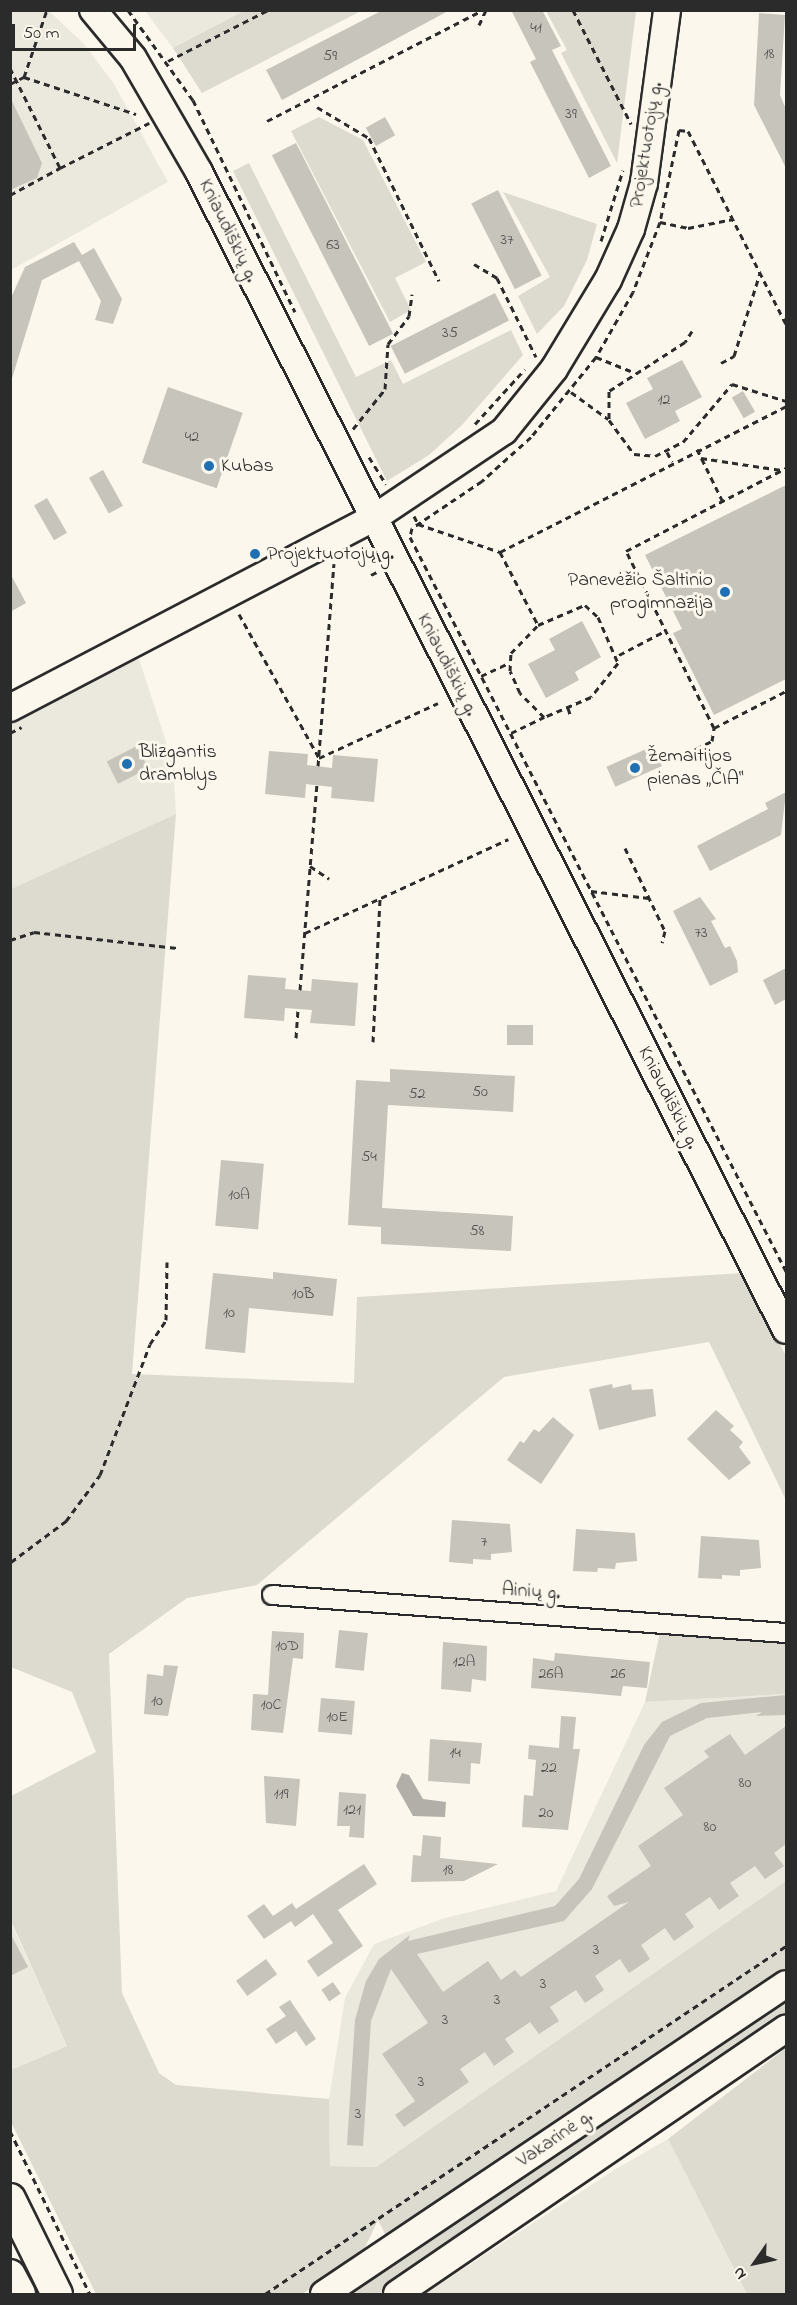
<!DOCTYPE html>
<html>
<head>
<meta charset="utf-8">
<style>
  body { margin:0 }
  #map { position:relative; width:797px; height:2305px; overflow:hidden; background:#fbf7ec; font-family:"Indie Flower",sans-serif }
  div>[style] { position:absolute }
  .built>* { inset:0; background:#ebe8de }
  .green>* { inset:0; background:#dddad0 }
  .water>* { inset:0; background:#b1afa7 }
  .building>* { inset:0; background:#c7c4bc; transform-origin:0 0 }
  .path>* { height:3px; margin-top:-1.5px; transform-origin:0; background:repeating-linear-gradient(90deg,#2b2b2b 0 6px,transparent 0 10.5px) }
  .roads { filter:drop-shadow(2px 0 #2b2b2b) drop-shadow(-2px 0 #2b2b2b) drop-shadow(0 2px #2b2b2b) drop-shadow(0 -2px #2b2b2b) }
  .minor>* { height:18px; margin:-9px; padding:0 9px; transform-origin:9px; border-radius:9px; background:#fbf7ec }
  .secondary>* { height:26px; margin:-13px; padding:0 13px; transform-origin:13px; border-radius:13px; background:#fbf7ec }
  .trunk>* { height:30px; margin:-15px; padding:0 15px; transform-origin:15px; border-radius:15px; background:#fbf7ec }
  .dots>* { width:16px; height:16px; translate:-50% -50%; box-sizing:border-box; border:3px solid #fbf7ec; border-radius:50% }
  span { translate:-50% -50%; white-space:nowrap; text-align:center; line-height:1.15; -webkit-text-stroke:6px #fbf7ec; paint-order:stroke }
  .number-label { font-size:16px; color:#52514f }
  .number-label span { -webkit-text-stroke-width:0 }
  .street-label { font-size:20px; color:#2b2b2b }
  .poi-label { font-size:20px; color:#2b2b2b }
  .left { translate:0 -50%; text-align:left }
  .right { translate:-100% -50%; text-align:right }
  .frame { position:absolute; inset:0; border:12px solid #2b2b2b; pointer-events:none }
  .north { position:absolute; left:725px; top:2233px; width:60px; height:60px; -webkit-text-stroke:4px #fbf7ec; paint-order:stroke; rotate:236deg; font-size:16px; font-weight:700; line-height:24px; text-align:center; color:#2b2b2b }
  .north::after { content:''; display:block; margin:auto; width:21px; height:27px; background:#2b2b2b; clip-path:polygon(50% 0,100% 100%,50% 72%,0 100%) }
  .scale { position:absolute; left:12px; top:24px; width:124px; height:27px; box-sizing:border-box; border:3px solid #2b2b2b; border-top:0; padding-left:8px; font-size:18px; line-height:21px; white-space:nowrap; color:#2b2b2b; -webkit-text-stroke:4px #fbf7ec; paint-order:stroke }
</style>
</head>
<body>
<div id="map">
  <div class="built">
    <div style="clip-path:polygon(11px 11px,49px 11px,84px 44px,114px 84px,168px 182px,11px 270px)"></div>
    <div style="clip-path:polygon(145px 11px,255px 11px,176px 52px)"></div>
    <div style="clip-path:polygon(137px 653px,173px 763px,176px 814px,11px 889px,11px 719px)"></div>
    <div style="clip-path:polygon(786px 1694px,786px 1881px,376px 2167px,330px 2166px,329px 2099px,345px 1998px,374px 1944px,445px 1918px,556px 1891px,645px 1702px)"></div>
    <div style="clip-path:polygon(10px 1921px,67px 2046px,11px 2070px,10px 2070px)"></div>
    <div style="clip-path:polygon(668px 2139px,747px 2294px,425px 2294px,614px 2170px)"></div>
  </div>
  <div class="green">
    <div style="clip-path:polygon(244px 11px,244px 10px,361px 11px,202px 93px,173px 48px)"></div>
    <div style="clip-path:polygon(546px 11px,636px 11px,617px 163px,561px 53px,567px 50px)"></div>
    <div style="clip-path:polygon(319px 117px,363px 140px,426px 262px,395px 278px,411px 310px,390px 322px,291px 131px)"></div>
    <div style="clip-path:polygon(249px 163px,356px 377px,391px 360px,403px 384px,511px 330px,523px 355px,462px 425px,429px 455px,387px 481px,233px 171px)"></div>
    <div style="clip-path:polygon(503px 192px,597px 224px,587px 260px,564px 306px,537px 334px,518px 296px,550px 277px)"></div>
    <div style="clip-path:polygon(176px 814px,132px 1374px,354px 1383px,357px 1297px,743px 1273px,786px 1356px,786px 1500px,709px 1342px,504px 1377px,257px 1585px,187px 1598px,109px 1654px,122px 1993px,159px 2073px,176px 2085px,329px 2099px,330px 2166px,376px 2167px,786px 1881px,786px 1976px,397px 2237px,385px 2234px,378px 2220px,360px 2258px,302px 2294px,96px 2294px,11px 2122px,11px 2070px,67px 2046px,11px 1921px,11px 1796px,96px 1752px,72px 1692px,11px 1667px,11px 889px)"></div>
    <div style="clip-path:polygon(660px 1632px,786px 1642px,786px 1694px,645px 1702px)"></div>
    <div style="clip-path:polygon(786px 1996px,786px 2019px,379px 2294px,349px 2294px)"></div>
    <div style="clip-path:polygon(786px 2048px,786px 2294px,747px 2294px,668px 2139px)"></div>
  </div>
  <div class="water">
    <div style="clip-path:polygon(402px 1773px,409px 1775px,423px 1799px,446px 1802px,445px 1817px,413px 1816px,396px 1786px)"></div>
  </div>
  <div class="building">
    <div style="clip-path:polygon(383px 10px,450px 10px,282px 100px,266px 70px)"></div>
    <div style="clip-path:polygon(511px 10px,542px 10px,561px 46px,552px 50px,611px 166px,589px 178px,530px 62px,536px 59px)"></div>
    <div style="clip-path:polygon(759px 13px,785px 15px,780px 95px,786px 109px,786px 168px,754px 105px)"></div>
    <div style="clip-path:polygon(10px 97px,42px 163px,37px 178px,10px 190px)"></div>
    <div style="left:385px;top:117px;width:21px;height:22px;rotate:61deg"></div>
    <div style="left:296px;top:143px;width:214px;height:27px;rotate:63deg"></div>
    <div style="left:498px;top:190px;width:96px;height:30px;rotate:63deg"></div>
    <div style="clip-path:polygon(74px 242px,82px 255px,94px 248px,122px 299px,113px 324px,95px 320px,101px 301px,79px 261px,42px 280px,10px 385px,10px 300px,25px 267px)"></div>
    <div style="left:495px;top:293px;width:31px;height:117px;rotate:63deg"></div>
    <div style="clip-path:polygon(682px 360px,702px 397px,675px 411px,680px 421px,645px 439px,626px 403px,653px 389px,647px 378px)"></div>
    <div style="left:168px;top:387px;width:79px;height:80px;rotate:19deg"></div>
    <div style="left:743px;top:391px;width:24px;height:13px;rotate:60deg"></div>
    <div style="left:103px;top:470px;width:41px;height:16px;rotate:61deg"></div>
    <div style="clip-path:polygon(786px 485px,786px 679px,714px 715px,673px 633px,682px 629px,645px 555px)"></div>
    <div style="left:47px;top:498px;width:40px;height:15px;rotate:60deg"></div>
    <div style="clip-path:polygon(10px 573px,26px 603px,10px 612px)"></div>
    <div style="clip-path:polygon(582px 621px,601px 657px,575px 672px,579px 680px,546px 698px,528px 664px,555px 650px,549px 639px)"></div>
    <div style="left:137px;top:746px;width:25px;height:34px;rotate:63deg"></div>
    <div style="left:653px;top:746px;width:22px;height:51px;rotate:66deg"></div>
    <div style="clip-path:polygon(269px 751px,308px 754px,307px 765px,332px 768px,333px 755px,378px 759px,374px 802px,331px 798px,332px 787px,306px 784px,305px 798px,265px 794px)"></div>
    <div style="clip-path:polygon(786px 792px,781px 835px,710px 871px,697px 846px,768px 809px,765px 803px)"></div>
    <div style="clip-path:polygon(700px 897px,716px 919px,711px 921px,725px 948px,730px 946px,737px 961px,738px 972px,710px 986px,673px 911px)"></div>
    <div style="clip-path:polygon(786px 968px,786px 999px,775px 1005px,763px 980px)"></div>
    <div style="clip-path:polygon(248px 975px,286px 978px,285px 989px,311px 991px,312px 979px,358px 983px,355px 1026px,310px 1023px,312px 1010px,285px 1008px,284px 1021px,244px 1018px)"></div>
    <div style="left:507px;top:1025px;width:26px;height:20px"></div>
    <div style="clip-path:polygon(390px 1069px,515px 1076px,513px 1112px,388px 1105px,382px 1208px,513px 1216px,511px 1251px,381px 1244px,381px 1227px,348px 1225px,356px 1080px,390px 1082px)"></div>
    <div style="left:221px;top:1160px;width:43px;height:66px;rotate:5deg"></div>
    <div style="clip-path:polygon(273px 1272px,337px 1279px,333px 1316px,249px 1308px,245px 1353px,205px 1349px,213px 1273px,273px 1279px)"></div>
    <div style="clip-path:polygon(612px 1384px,613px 1388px,631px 1384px,632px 1390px,653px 1389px,656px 1416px,599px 1430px,589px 1389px)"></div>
    <div style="clip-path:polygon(716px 1410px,734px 1426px,730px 1430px,743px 1442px,739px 1447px,751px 1463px,729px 1480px,687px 1439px)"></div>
    <div style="clip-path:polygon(553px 1417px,574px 1435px,541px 1484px,507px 1460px,520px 1441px,524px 1443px,534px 1429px,539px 1432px)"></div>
    <div style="clip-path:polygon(452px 1520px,510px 1524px,512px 1552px,491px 1554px,491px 1560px,473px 1559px,473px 1564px,449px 1562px)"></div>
    <div style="clip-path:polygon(576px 1529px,635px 1533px,637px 1561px,616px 1563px,615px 1569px,598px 1568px,597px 1572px,573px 1571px)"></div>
    <div style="clip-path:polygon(701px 1536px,759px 1540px,761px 1568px,740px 1570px,740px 1576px,722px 1575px,722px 1579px,698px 1578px)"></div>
    <div style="left:339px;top:1630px;width:29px;height:38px;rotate:6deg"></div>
    <div style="clip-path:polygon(272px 1631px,304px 1633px,303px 1659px,293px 1658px,283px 1733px,251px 1730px,253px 1694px,268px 1695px)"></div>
    <div style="clip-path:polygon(443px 1642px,487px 1646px,486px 1681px,472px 1679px,471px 1692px,441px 1689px)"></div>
    <div style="clip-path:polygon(555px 1653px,650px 1662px,647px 1688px,623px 1686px,621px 1696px,531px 1688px,533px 1658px,554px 1661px)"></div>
    <div style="clip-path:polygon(164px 1665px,178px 1666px,168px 1716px,144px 1714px,147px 1674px,163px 1676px)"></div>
    <div style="clip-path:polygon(786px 1695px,786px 1715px,756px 1716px,762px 1712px,707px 1718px,670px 1736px,592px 1889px,564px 1921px,417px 1954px,443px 1992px,488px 1961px,501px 1980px,515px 1970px,521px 1977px,629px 1902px,614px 1906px,607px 1896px,651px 1866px,638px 1846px,683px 1815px,664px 1788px,709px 1757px,704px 1751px,730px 1734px,745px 1755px,786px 1726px,786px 1844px,774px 1853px,784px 1866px,765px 1879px,755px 1866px,730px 1883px,739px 1896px,719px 1910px,710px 1897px,685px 1914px,694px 1927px,674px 1941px,665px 1928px,641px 1945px,650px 1959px,629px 1973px,620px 1959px,595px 1976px,604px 1990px,585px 2003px,576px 1990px,550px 2007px,559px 2021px,539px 2034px,530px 2022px,505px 2039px,514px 2052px,494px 2066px,485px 2052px,460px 2069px,469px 2082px,404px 2127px,395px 2115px,415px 2101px,382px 2054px,428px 2023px,391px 1969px,371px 2021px,363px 2146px,347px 2145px,355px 2020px,366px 1981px,379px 1959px,410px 1935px,408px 1941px,555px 1906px,579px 1879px,644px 1745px,662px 1722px,701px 1703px)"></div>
    <div style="left:321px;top:1698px;width:34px;height:34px;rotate:5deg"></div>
    <div style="clip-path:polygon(561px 1716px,576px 1717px,573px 1749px,580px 1749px,568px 1830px,522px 1827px,524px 1795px,533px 1796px,536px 1760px,528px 1759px,529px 1745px,559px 1748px)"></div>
    <div style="clip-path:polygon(430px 1739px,482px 1743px,480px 1764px,471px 1763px,470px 1784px,428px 1781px)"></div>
    <div style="clip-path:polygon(264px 1776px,300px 1779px,296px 1826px,266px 1823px)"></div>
    <div style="clip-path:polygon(339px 1792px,366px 1794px,364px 1838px,349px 1837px,350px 1826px,337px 1826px)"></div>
    <div style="clip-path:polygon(423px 1835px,441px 1837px,440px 1858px,498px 1864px,464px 1881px,411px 1882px,413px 1855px,421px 1856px)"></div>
    <div style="clip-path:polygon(364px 1864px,377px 1884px,338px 1910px,363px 1946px,318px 1977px,307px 1961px,333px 1943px,313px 1914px,295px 1927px,291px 1921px,264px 1939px,247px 1916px,264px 1904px,273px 1916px,292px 1903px,296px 1909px)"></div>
    <div style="clip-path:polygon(10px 1933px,28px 1967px,10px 1976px)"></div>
    <div style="left:266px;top:1959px;width:19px;height:37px;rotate:54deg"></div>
    <div style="left:333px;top:1982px;width:14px;height:14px;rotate:56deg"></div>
    <div style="clip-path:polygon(290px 2000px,316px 2039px,306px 2046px,296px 2031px,276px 2044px,266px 2029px,286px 2016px,279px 2007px)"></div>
  </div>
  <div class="path">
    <div style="left:128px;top:10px;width:111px;rotate:54.2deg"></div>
    <div style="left:193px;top:100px;width:235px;rotate:64.3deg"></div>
    <div style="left:573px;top:10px;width:128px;rotate:63deg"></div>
    <div style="left:479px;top:25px;width:17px;rotate:-65deg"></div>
    <div style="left:168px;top:61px;width:112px;rotate:-27deg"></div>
    <div style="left:10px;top:68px;width:112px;rotate:63.4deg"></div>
    <div style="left:60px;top:168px;width:100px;rotate:-26.8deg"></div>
    <div style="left:24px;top:77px;width:71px;rotate:-71.1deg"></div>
    <div style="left:10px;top:84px;width:16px;rotate:-27deg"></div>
    <div style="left:24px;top:77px;width:118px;rotate:18.3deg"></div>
    <div style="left:317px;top:107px;width:61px;rotate:30.8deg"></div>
    <div style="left:369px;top:138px;width:159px;rotate:63.9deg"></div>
    <div style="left:267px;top:121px;width:243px;rotate:-27.2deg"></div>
    <div style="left:679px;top:130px;width:94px;rotate:101.7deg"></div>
    <div style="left:660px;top:222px;width:75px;rotate:111.1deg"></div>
    <div style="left:633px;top:292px;width:75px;rotate:119.6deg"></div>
    <div style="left:596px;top:357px;width:103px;rotate:129.1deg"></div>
    <div style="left:531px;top:437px;width:66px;rotate:138.1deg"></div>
    <div style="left:482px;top:481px;width:84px;rotate:146.1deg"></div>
    <div style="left:412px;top:528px;width:9px;rotate:103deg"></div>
    <div style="left:410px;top:537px;width:825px;rotate:62.88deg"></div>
    <div style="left:679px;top:130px;width:9px;rotate:6deg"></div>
    <div style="left:688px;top:131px;width:216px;rotate:63.1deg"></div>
    <div style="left:10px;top:195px;width:57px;rotate:-28.4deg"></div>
    <div style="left:660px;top:222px;width:29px;rotate:12deg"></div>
    <div style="left:688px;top:228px;width:46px;rotate:-11.3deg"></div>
    <div style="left:601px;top:241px;width:74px;rotate:-72.8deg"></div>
    <div style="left:474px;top:264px;width:27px;rotate:31deg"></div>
    <div style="left:497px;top:278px;width:88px;rotate:63.7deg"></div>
    <div style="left:692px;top:331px;width:13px;rotate:122deg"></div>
    <div style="left:685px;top:342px;width:90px;rotate:147.2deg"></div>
    <div style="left:609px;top:391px;width:29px;rotate:90deg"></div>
    <div style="left:609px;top:420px;width:42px;rotate:53.7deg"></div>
    <div style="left:634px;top:454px;width:21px;rotate:5deg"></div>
    <div style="left:655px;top:456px;width:31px;rotate:-27deg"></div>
    <div style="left:683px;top:442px;width:76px;rotate:-49.8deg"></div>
    <div style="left:732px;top:384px;width:57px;rotate:17.5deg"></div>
    <div style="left:596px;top:357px;width:40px;rotate:22deg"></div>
    <div style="left:721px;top:363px;width:15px;rotate:-28deg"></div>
    <div style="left:734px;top:356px;width:87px;rotate:-72.6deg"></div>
    <div style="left:571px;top:392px;width:46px;rotate:36.1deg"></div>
    <div style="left:475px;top:424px;width:74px;rotate:-47.7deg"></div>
    <div style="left:353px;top:429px;width:51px;rotate:-51.3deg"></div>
    <div style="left:385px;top:389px;width:45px;rotate:-86.2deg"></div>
    <div style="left:388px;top:344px;width:35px;rotate:-53deg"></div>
    <div style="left:409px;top:316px;width:22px;rotate:-82deg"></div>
    <div style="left:697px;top:449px;width:57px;rotate:63.9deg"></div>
    <div style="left:667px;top:452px;width:11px;rotate:63deg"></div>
    <div style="left:369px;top:457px;width:32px;rotate:58deg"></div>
    <div style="left:701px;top:458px;width:81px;rotate:8.5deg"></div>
    <div style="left:414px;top:516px;width:9px;rotate:63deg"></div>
    <div style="left:418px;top:524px;width:87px;rotate:18.9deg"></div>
    <div style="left:500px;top:552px;width:82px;rotate:62.5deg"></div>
    <div style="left:500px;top:552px;width:321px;rotate:-27deg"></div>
    <div style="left:371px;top:575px;width:9px;rotate:-27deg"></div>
    <div style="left:585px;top:605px;width:18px;rotate:43deg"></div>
    <div style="left:598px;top:617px;width:50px;rotate:66.5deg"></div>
    <div style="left:618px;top:663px;width:43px;rotate:128.5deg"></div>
    <div style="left:591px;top:697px;width:51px;rotate:156.9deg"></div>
    <div style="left:544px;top:717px;width:34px;rotate:-135deg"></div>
    <div style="left:520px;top:693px;width:24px;rotate:-114deg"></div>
    <div style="left:510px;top:671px;width:18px;rotate:-87deg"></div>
    <div style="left:511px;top:653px;width:39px;rotate:-46deg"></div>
    <div style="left:538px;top:625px;width:51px;rotate:-23.1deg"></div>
    <div style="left:239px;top:614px;width:165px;rotate:60.9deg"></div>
    <div style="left:319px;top:758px;width:131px;rotate:-24.8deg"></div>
    <div style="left:619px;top:655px;width:52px;rotate:-27.6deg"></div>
    <div style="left:481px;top:676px;width:31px;rotate:-25deg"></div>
    <div style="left:568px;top:708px;width:9px;rotate:72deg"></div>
    <div style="left:714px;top:728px;width:198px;rotate:-116.4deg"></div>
    <div style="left:626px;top:551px;width:180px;rotate:-27.4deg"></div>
    <div style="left:10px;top:733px;width:13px;rotate:-27deg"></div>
    <div style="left:511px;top:733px;width:37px;rotate:-26deg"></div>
    <div style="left:696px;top:749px;width:18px;rotate:-27deg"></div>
    <div style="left:712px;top:741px;width:13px;rotate:-81deg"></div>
    <div style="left:714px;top:728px;width:81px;rotate:-27.2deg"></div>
    <div style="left:318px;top:766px;width:203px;rotate:-85.5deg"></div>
    <div style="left:625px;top:848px;width:92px;rotate:64.3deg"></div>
    <div style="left:665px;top:931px;width:12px;rotate:104deg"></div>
    <div style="left:310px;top:866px;width:23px;rotate:34deg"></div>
    <div style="left:591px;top:891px;width:58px;rotate:6.9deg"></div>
    <div style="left:305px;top:933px;width:224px;rotate:-24.8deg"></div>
    <div style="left:10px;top:940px;width:25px;rotate:-18deg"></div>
    <div style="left:34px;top:932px;width:144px;rotate:6.4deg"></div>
    <div style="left:300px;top:990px;width:206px;rotate:-85.3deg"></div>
    <div style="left:296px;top:1038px;width:29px;rotate:-86deg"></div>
    <div style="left:373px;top:1042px;width:144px;rotate:-87.2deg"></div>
    <div style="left:11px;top:1562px;width:69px;rotate:-36.7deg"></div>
    <div style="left:66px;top:1521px;width:57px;rotate:-53.5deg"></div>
    <div style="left:100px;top:1475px;width:140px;rotate:-69.1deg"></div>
    <div style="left:150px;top:1344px;width:29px;rotate:-56deg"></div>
    <div style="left:166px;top:1320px;width:58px;rotate:-89deg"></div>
    <div style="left:10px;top:2131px;width:182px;rotate:63.9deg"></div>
    <div style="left:265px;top:2294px;width:627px;rotate:-33.74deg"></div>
  </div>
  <div class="roads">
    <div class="minor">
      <div style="left:272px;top:1595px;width:515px;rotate:4.23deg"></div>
    </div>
    <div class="secondary">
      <div style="left:93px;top:10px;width:62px;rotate:50.2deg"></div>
      <div style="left:133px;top:58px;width:132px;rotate:59.9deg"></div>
      <div style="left:199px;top:172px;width:1298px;rotate:63.12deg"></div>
      <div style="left:10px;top:708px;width:411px;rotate:-27.6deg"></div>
      <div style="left:374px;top:518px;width:156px;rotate:-33.8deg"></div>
      <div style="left:504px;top:431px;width:80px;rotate:-51.1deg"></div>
      <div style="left:554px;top:369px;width:104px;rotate:-58.8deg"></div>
      <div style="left:608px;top:280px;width:56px;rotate:-65.7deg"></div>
      <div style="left:631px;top:229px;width:48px;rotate:-74.2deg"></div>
      <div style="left:644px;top:183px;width:175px;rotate:-82.4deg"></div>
      <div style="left:324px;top:2294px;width:556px;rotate:-33.86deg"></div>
      <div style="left:397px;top:2294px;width:471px;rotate:-34.3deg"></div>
    </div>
    <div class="trunk">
      <div style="left:10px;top:2199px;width:106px;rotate:63.7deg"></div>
      <div style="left:10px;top:2275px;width:21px;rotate:62deg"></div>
    </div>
  </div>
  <div class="dots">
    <div style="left:209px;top:466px;background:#1f6fb2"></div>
    <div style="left:255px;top:554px;background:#1f6fb2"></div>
    <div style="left:725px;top:592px;background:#1f6fb2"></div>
    <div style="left:127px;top:764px;background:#1f6fb2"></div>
    <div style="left:635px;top:768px;background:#1f6fb2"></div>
  </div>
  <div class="number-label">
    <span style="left:536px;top:28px">41</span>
    <span style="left:769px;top:54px">18</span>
    <span style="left:330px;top:56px">59</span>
    <span style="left:571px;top:114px">39</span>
    <span style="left:507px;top:240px">37</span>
    <span style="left:333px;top:245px">63</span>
    <span style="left:450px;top:333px">35</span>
    <span style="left:664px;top:400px">12</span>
    <span style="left:192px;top:437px">42</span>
    <span style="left:701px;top:933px">73</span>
    <span style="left:480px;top:1092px">50</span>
    <span style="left:417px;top:1094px">52</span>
    <span style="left:369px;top:1157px">54</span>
    <span style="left:239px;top:1195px">10A</span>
    <span style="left:477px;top:1231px">58</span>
    <span style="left:303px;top:1294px">10B</span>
    <span style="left:229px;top:1313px">10</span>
    <span style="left:484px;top:1542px">7</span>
    <span style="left:287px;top:1646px">10D</span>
    <span style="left:464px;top:1662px">12A</span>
    <span style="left:551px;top:1674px">26A</span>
    <span style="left:618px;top:1674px">26</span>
    <span style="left:157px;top:1701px">10</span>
    <span style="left:271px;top:1705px">10C</span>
    <span style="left:337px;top:1717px">10E</span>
    <span style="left:455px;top:1753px">14</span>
    <span style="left:549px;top:1768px">22</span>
    <span style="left:745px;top:1783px">80</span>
    <span style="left:281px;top:1794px">119</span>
    <span style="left:352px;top:1810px">121</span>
    <span style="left:546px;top:1813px">20</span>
    <span style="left:710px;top:1827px">80</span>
    <span style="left:448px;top:1870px">18</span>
    <span style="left:596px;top:1950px">3</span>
    <span style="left:543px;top:1984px">3</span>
    <span style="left:497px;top:2000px">3</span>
    <span style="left:445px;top:2020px">3</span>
    <span style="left:421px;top:2082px">3</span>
    <span style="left:358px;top:2114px">3</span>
  </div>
  <div class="street-label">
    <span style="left:647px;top:145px;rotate:-81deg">Projektuotojų g.</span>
    <span style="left:228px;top:231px;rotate:64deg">Kniaudiškių g.</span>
    <span style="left:447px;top:665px;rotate:63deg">Kniaudiškių g.</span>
    <span style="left:668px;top:1098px;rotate:63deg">Kniaudiškių g.</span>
    <span style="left:531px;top:1592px;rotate:4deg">Ainių g.</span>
    <span style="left:555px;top:2139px;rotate:-34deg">Vakarinė g.</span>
  </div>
  <div class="poi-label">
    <span class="left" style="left:221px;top:466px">Kubas</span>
    <span class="left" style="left:267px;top:554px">Projektuotojų g.</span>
    <span class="right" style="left:713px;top:592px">Panevėžio Šaltinio<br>progimnazija</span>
    <span class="left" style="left:139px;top:764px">Blizgantis<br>dramblys</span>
    <span class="left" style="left:647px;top:768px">Žemaitijos<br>pienas „ČIA“</span>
  </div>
  <div class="frame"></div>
  <div class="north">N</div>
  <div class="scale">50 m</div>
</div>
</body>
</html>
